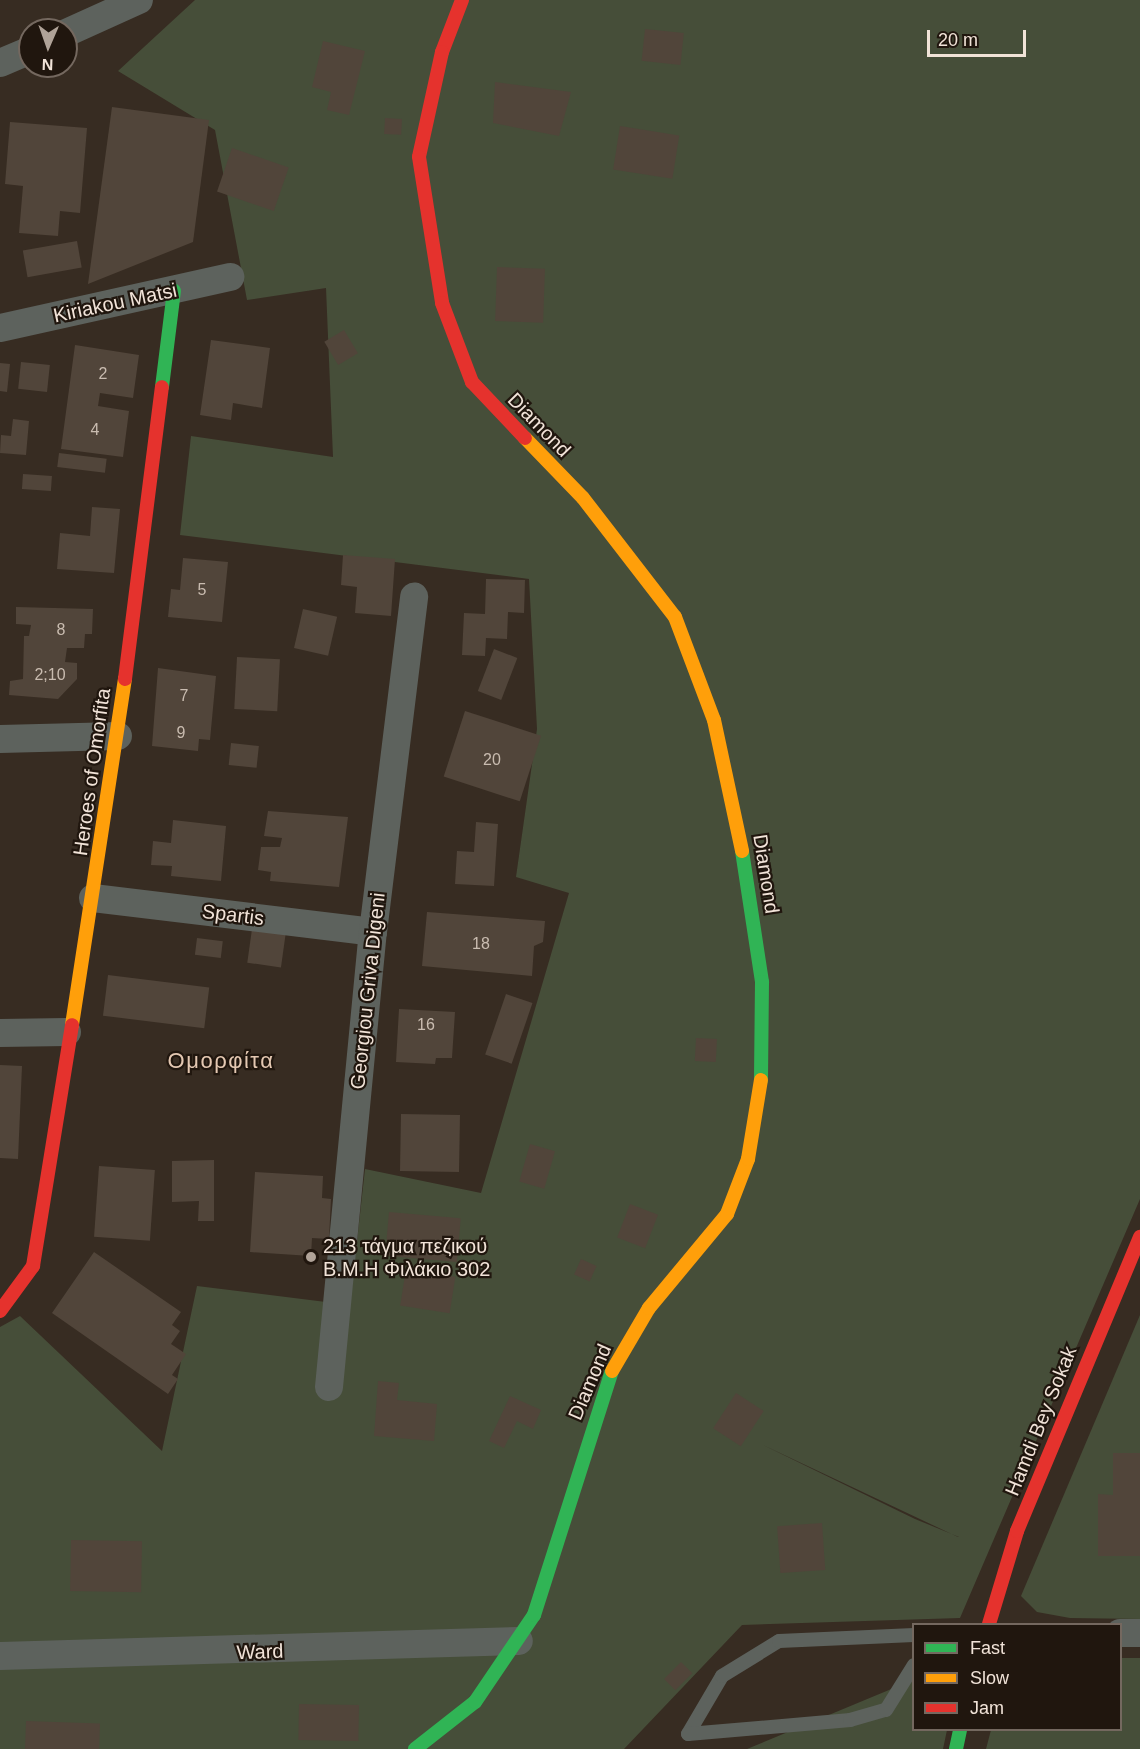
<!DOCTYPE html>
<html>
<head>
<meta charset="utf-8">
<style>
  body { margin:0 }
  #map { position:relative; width:1140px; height:1749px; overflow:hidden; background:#372c22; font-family:Helvetica,sans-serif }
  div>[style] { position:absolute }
  .green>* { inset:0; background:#464e39 }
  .building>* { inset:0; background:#51453a; transform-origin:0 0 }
  .lane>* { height:14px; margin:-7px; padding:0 7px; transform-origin:7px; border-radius:7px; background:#5d625d }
  .street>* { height:28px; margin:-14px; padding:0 14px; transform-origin:14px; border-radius:14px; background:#5d625d }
  .fast>* { height:14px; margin:-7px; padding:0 7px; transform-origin:7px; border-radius:7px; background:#30b455 }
  .slow>* { height:14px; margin:-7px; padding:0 7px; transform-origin:7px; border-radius:7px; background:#ff9f0a }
  .jam>* { height:14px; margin:-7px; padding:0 7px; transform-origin:7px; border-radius:7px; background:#e5322d }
  .dots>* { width:16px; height:16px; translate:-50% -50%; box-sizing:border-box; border:3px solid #20160e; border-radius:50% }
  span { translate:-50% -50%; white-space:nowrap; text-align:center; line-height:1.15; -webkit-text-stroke:4.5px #20160e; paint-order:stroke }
  .number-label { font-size:16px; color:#c9bcb0 }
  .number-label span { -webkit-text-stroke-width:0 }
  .street-label { font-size:20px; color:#f1e3d8 }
  .poi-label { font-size:20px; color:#f1e3d8 }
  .left { translate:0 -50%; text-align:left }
  .quarter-label { font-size:22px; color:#e4c8b2; letter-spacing:1.5px }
  .legend { position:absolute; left:912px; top:1623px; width:210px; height:108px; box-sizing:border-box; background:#20160e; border:2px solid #74685f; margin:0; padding:8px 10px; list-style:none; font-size:18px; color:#f1e3d8 }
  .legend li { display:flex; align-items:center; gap:12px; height:30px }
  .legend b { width:30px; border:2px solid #74685f }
  .north { position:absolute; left:18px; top:18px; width:60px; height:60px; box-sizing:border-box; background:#20160e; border:2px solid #74685f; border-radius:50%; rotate:182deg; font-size:16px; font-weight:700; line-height:24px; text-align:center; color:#f1e3d8 }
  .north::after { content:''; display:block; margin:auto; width:21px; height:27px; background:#b0a398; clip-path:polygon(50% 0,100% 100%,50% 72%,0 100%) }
  .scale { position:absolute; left:927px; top:30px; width:99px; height:27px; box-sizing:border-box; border:3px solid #f1e3d8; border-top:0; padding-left:8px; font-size:18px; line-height:21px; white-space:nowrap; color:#f1e3d8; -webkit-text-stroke:4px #20160e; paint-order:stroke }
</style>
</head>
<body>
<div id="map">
  <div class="green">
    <div style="clip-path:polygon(evenodd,195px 0,1140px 0,1140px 1199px,960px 1618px,742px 1625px,624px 1749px,0 1749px,0 1327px,20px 1316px,162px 1451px,197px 1286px,350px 1305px,365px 1169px,481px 1193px,569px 893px,516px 877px,537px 729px,529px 579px,180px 535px,191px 436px,333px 457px,326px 288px,247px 300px,215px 130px,118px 71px,195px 0,761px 1444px,958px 1537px,959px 1537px,915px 1519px,761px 1444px)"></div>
    <div style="clip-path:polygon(1140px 1315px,1140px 1619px,1070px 1618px,1037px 1612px,1021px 1596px)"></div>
    <div style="clip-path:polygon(1121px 1658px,1140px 1658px,1140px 1749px,986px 1749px,991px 1730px,1120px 1730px)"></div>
    <div style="clip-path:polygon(913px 1680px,914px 1730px,947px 1730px,943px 1749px,747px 1749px)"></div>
  </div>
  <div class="building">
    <div style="left:645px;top:29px;width:39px;height:32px;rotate:6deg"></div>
    <div style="clip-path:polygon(323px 41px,365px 51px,349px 115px,327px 110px,331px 92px,312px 87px)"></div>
    <div style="clip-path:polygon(495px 82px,571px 92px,559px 136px,493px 123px)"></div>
    <div style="clip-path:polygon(112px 107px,209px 120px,193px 242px,88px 284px)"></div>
    <div style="left:385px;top:118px;width:17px;height:16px;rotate:3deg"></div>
    <div style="clip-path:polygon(10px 122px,87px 128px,80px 213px,60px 211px,58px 236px,19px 233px,23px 186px,5px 184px)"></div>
    <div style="left:620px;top:126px;width:60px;height:44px;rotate:9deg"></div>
    <div style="left:232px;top:148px;width:60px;height:46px;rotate:19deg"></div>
    <div style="left:77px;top:241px;width:27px;height:55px;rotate:80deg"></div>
    <div style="left:497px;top:267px;width:48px;height:54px;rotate:2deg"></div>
    <div style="left:344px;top:330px;width:27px;height:23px;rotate:59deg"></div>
    <div style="clip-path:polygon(211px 340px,270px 348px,262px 408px,233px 403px,231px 420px,200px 415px)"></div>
    <div style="clip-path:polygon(75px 345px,139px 355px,133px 398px,100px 393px,98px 406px,129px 411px,123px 457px,61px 449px)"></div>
    <div style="left:21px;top:362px;width:29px;height:27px;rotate:6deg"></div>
    <div style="clip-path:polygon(0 363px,10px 364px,7px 392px,0 391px)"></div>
    <div style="clip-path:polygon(13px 419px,29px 421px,26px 455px,0 453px,1px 435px,11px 436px)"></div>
    <div style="left:59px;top:453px;width:48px;height:14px;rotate:7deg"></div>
    <div style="left:23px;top:474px;width:29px;height:15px;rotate:4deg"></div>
    <div style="clip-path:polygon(92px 507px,120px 509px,114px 573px,57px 569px,60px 533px,90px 536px)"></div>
    <div style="clip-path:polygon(343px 555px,395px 559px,391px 616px,355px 613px,357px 587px,341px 585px)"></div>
    <div style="clip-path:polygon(183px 558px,228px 562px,222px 622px,168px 617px,171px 589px,180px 590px)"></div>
    <div style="clip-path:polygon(486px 579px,525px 580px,524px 613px,508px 612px,507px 639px,486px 638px,485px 656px,462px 655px,464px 613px,485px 614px)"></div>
    <div style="clip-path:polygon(16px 607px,93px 609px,92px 634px,85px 634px,84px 648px,67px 648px,65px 662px,77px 663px,77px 679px,58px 699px,9px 695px,10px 681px,23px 679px,24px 636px,29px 636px,31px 625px,16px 624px)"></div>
    <div style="left:303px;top:609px;width:35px;height:40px;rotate:13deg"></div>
    <div style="left:494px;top:649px;width:25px;height:45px;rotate:21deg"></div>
    <div style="left:237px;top:657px;width:43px;height:52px;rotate:3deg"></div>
    <div style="clip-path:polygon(158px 668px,216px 676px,210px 740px,199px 739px,198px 751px,152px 746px)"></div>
    <div style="left:465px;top:711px;width:80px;height:69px;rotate:18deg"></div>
    <div style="left:231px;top:743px;width:28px;height:22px;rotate:6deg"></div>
    <div style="clip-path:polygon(268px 811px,348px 817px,339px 887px,270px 881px,271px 872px,258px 870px,261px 847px,280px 847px,282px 838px,264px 836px)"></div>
    <div style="clip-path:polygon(173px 820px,226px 826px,221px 881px,171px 876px,172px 866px,151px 865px,153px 841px,171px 843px)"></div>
    <div style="clip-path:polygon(476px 822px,498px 824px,494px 886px,455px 884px,457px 851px,474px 852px)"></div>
    <div style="clip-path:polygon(427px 912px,545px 921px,543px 942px,534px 946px,532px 976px,422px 966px)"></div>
    <div style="left:252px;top:929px;width:34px;height:34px;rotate:8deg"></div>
    <div style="left:197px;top:938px;width:26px;height:17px;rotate:7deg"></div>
    <div style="left:108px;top:975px;width:102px;height:41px;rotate:7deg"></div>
    <div style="left:506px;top:994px;width:28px;height:64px;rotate:19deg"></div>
    <div style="clip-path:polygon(399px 1009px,455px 1012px,452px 1058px,436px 1058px,435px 1064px,396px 1062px)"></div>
    <div style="left:696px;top:1038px;width:21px;height:23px;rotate:3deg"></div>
    <div style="clip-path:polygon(0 1065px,22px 1066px,18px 1159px,0 1158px)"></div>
    <div style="left:401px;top:1114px;width:59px;height:57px;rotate:1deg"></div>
    <div style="left:530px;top:1144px;width:26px;height:39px;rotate:16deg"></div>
    <div style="clip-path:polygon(214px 1160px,214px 1221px,198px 1221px,199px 1201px,172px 1202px,172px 1161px)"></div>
    <div style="left:99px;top:1166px;width:56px;height:71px;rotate:4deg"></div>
    <div style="clip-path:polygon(255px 1172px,323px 1176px,322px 1198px,331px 1199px,329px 1239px,312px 1238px,311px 1256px,250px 1252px)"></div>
    <div style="left:630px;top:1204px;width:30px;height:36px;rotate:21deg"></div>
    <div style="left:389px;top:1212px;width:72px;height:44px;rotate:5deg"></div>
    <div style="clip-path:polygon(94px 1252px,181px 1312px,172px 1325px,180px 1331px,171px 1344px,186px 1354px,172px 1375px,178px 1379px,168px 1394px,52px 1313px)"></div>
    <div style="left:581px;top:1259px;width:17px;height:17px;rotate:24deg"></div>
    <div style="left:406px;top:1269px;width:50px;height:37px;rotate:9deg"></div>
    <div style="clip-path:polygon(378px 1381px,399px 1383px,397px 1400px,437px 1404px,434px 1441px,374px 1436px)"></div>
    <div style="left:736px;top:1393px;width:33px;height:42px;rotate:33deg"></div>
    <div style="clip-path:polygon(510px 1396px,541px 1410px,533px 1429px,517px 1421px,504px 1448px,489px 1441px)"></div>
    <div style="clip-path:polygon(1113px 1453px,1140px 1453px,1140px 1556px,1098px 1556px,1098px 1494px,1113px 1495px)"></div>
    <div style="left:822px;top:1523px;width:47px;height:45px;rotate:86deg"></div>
    <div style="left:71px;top:1540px;width:71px;height:51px;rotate:1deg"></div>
    <div style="left:681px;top:1662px;width:16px;height:24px;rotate:45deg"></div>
    <div style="left:299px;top:1704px;width:60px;height:36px;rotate:1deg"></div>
    <div style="left:26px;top:1721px;width:74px;height:28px;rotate:2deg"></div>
  </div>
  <div class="lane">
    <div style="left:688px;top:1734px;width:67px;rotate:-59.6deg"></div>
    <div style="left:722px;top:1676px;width:67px;rotate:-31.6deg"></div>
    <div style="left:779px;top:1641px;width:135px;rotate:-2.5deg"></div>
    <div style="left:688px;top:1734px;width:163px;rotate:-4.9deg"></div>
    <div style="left:850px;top:1720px;width:37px;rotate:-16deg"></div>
    <div style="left:886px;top:1710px;width:53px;rotate:-58.1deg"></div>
  </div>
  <div class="street">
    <div style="left:66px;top:33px;width:80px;rotate:-24.3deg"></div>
    <div style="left:0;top:63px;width:33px;rotate:-23deg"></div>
    <div style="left:0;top:328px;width:236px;rotate:-12.5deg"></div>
    <div style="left:0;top:739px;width:118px;rotate:-1.5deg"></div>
    <div style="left:93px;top:898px;width:282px;rotate:6.9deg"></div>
    <div style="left:0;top:1033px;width:67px;rotate:-0.9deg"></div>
    <div style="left:329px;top:1387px;width:457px;rotate:-84.5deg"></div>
    <div style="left:373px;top:932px;width:338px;rotate:-83deg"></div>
    <div style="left:1120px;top:1633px;width:20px"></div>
    <div style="left:0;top:1656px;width:519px;rotate:-1.66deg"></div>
  </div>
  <div class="fast">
    <div style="left:162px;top:387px;width:97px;rotate:-82.9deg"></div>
    <div style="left:742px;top:851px;width:133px;rotate:81.3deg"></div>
    <div style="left:762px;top:982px;width:98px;rotate:90.6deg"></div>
    <div style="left:415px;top:1749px;width:76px;rotate:-38.1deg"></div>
    <div style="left:475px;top:1702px;width:105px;rotate:-55.9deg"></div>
    <div style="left:534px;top:1615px;width:256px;rotate:-72.3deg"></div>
    <div style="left:956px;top:1749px;width:19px;rotate:-78deg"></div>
  </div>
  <div class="slow">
    <div style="left:525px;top:438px;width:83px;rotate:46deg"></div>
    <div style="left:583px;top:498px;width:150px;rotate:52.3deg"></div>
    <div style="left:675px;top:617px;width:110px;rotate:69.3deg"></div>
    <div style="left:714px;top:720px;width:134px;rotate:77.9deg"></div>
    <div style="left:72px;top:1025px;width:350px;rotate:-81.3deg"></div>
    <div style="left:612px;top:1371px;width:73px;rotate:-59.6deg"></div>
    <div style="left:649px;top:1308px;width:122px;rotate:-50.3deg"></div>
    <div style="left:727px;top:1214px;width:59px;rotate:-69.1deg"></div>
    <div style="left:748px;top:1159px;width:80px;rotate:-80.7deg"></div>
  </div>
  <div class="jam">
    <div style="left:462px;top:0;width:56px;rotate:111deg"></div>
    <div style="left:442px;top:52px;width:107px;rotate:102.4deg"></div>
    <div style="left:419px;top:157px;width:148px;rotate:81deg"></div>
    <div style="left:442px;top:303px;width:85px;rotate:69.2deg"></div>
    <div style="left:472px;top:382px;width:77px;rotate:46.6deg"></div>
    <div style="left:125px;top:679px;width:294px;rotate:-82.8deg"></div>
    <div style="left:0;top:1311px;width:56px;rotate:-53.7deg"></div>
    <div style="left:33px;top:1266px;width:244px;rotate:-80.8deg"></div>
    <div style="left:989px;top:1624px;width:97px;rotate:-73.2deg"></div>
    <div style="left:1017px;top:1531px;width:319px;rotate:-67.3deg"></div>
  </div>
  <div class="dots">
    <div style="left:311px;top:1257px;background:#b0a398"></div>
  </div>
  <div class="number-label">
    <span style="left:103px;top:374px">2</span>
    <span style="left:95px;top:430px">4</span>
    <span style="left:202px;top:590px">5</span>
    <span style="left:61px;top:630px">8</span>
    <span style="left:50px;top:675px">2;10</span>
    <span style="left:184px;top:696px">7</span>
    <span style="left:181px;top:733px">9</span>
    <span style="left:492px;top:760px">20</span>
    <span style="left:481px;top:944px">18</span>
    <span style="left:426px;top:1025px">16</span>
  </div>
  <div class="street-label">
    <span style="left:115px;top:303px;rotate:-12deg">Kiriakou Matsi</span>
    <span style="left:539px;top:425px;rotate:46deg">Diamond</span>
    <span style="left:92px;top:772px;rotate:-82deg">Heroes of Omorfita</span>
    <span style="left:766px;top:874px;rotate:81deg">Diamond</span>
    <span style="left:233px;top:915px;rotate:7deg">Spartis</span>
    <span style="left:368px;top:991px;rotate:-84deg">Georgiou Griva Digeni</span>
    <span style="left:590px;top:1382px;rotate:-67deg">Diamond</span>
    <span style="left:1041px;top:1421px;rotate:-68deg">Hamdi Bey Sokak</span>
    <span style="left:260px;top:1652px;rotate:-2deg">Ward</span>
  </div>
  <div class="poi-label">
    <span class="left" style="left:323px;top:1258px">213 τάγμα πεζικού<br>B.M.H Φιλάκιο 302</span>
  </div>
  <div class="quarter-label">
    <span style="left:221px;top:1061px">Ομορφίτα</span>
  </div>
  <ul class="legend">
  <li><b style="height:8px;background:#30b455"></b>Fast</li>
  <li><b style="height:8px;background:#ff9f0a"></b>Slow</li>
  <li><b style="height:8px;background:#e5322d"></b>Jam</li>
  </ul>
  <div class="north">N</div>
  <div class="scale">20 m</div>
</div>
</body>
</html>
